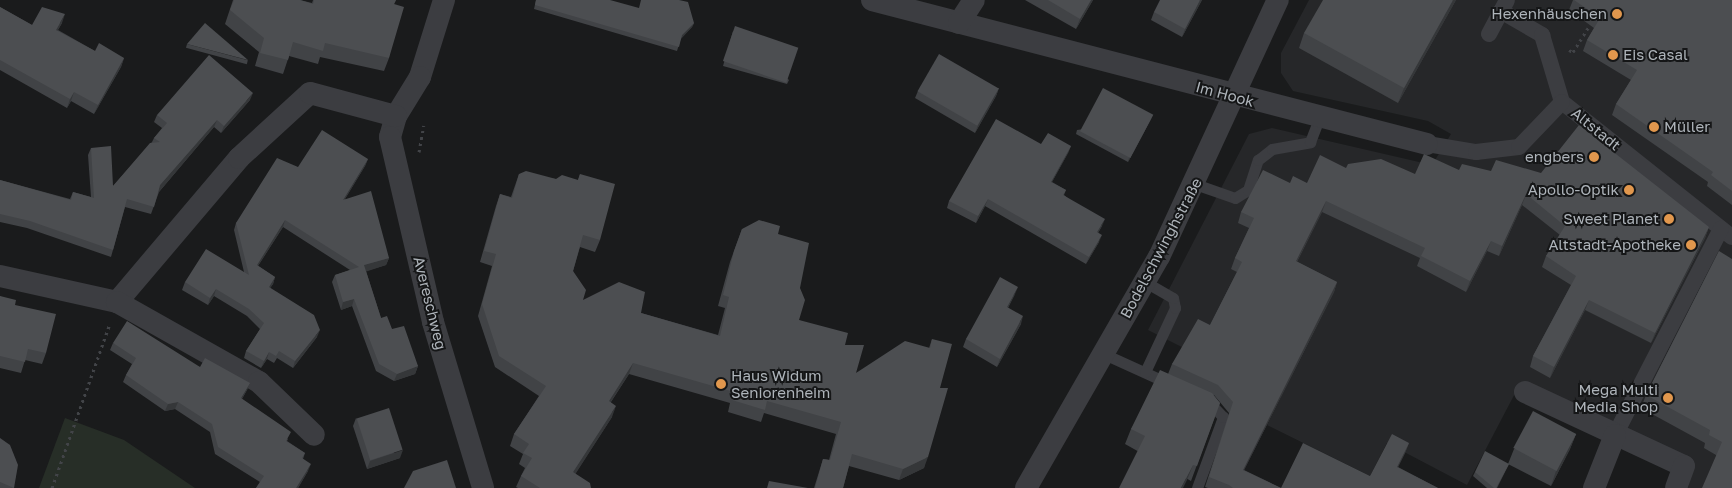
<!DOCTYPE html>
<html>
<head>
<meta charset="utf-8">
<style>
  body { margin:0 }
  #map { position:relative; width:1732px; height:488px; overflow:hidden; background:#1a1b1c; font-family:"Golos Text",sans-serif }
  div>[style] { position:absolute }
  .built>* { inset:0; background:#262729 }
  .green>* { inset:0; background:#272e27 }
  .path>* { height:3px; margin-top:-1.5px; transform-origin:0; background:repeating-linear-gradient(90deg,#424448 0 2.5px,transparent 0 6.5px) }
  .service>* { height:11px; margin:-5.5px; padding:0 5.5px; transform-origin:5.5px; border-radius:5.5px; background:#3c3d41 }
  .pedestrian>* { height:16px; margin:-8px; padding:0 8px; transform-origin:8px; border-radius:8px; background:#3c3d41 }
  .minor>* { height:22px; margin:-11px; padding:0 11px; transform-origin:11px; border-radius:11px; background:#3c3d41 }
  .wall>* { inset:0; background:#414346; transform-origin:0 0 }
  .shaded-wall>* { inset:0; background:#353739 }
  .building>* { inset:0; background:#4c4e51; transform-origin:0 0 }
  .dots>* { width:14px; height:14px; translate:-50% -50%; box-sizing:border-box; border:2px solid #151617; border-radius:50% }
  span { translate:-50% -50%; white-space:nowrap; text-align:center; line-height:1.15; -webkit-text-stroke:4px #151617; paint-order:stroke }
  .poi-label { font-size:15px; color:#aeb4ba }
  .right { translate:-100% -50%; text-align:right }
  .left { translate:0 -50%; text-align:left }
  .street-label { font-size:15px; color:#aeb4ba }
</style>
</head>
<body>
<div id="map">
  <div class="built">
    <div style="clip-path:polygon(1309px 0,1732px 0,1732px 488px,1688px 488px,1694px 463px,1521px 382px,1467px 485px,1387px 443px,1370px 476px,1267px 425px,1281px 397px,1148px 330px,1249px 134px,1272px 128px,1432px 165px,1451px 134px,1428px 121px,1293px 91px,1281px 73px,1281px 53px)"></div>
  </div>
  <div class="green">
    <div style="clip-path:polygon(65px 418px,124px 440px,195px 488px,39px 488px)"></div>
  </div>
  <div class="path">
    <div style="left:1569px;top:50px;width:4px;rotate:27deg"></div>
    <div style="left:1573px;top:52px;width:36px;rotate:-58deg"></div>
    <div style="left:419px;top:152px;width:27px;rotate:-80deg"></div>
    <div style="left:52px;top:488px;width:172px;rotate:-70.6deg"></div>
  </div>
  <div class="service">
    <div style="left:1195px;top:184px;width:42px;rotate:19.3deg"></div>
    <div style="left:1235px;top:198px;width:15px;rotate:-32deg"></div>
    <div style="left:1248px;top:190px;width:32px;rotate:-72deg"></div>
    <div style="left:1258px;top:160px;width:18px;rotate:-38deg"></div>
    <div style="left:1272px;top:149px;width:39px;rotate:-10deg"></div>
    <div style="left:1310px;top:142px;width:26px;rotate:-69deg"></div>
    <div style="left:1104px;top:354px;width:72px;rotate:24.4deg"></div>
    <div style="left:1145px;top:372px;width:71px;rotate:-64.9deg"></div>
    <div style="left:1175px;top:308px;width:10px;rotate:-101deg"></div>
    <div style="left:1173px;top:298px;width:32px;rotate:-150deg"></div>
    <div style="left:1197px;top:488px;width:76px;rotate:-69.9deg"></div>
    <div style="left:1223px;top:417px;width:22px;rotate:-133deg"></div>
  </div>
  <div class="pedestrian">
    <div style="left:1501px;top:11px;width:48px;rotate:30.3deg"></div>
    <div style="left:1542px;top:35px;width:70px;rotate:73.4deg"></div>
    <div style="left:1562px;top:102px;width:217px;rotate:38.5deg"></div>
    <div style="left:1489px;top:34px;width:38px;rotate:-62deg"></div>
    <div style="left:1427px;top:144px;width:50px;rotate:9.3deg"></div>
    <div style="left:1476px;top:152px;width:43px;rotate:-6.6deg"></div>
    <div style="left:1519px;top:147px;width:62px;rotate:-46.3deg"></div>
    <div style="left:1615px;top:435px;width:232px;rotate:-62.8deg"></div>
  </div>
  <div class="minor">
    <div style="left:444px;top:0;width:81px;rotate:107.3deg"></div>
    <div style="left:420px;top:77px;width:46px;rotate:121.6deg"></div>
    <div style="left:396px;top:116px;width:22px;rotate:106deg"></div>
    <div style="left:390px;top:137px;width:190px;rotate:76.9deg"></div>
    <div style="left:433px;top:322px;width:173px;rotate:73.2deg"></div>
    <div style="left:872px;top:0;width:573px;rotate:14.55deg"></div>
    <div style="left:959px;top:23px;width:27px;rotate:-57deg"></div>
    <div style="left:0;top:276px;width:120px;rotate:12.5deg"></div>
    <div style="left:117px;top:302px;width:189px;rotate:-49.7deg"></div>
    <div style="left:239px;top:158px;width:96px;rotate:-42.5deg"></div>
    <div style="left:310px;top:93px;width:89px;rotate:15deg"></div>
    <div style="left:117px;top:302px;width:163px;rotate:29.4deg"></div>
    <div style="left:259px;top:382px;width:76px;rotate:43.9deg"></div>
    <div style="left:1525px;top:392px;width:175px;rotate:25deg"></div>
    <div style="left:1684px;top:466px;width:23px;rotate:110deg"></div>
    <div style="left:1026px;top:488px;width:267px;rotate:-60.1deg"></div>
    <div style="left:1159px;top:257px;width:283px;rotate:-65.2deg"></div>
    <div style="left:1594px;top:488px;width:57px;rotate:-68.4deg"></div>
  </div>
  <div class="wall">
    <div style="clip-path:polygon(233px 0,300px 0,312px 3px,313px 0,396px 0,394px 4px,389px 58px,384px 71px,320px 57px,318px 64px,289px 56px,283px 74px,255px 66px,259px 52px,225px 24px)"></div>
    <div style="clip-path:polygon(536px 0,694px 23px,692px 27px,681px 38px,677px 51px,534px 9px)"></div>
    <div style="clip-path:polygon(1025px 0,1093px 0,1076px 29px)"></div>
    <div style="clip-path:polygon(1202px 0,1182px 37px,1151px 20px,1154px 12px)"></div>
    <div style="clip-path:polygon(1456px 0,1398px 103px,1299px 48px,1304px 33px)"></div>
    <div style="clip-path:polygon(1573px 0,1732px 0,1732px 205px,1707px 186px,1708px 182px,1612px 115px,1616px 104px,1631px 80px,1583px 51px,1587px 40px,1594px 28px,1569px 10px)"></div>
    <div style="clip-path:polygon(0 7px,32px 25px,62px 23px,58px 30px,95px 51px,124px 58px,121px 67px,94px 114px,71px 101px,67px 108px,0 70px)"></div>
    <div style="clip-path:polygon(733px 31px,789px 80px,787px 84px,723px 66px)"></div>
    <div style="left:187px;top:44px;width:63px;height:4px;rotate:15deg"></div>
    <div style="clip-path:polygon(999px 88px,996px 96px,975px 133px,915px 98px,918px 91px)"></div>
    <div style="clip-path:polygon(250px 100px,221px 133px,214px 127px,159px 192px,151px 214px,125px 207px,111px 257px,27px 228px,0 222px,0 180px,70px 199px,73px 192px,91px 197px,88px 155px,91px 148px,113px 186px,152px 142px,154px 138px,162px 128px,154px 122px,157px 115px)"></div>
    <div style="clip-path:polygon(1151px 119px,1128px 162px,1076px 134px,1077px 130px)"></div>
    <div style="clip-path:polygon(1041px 144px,1071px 146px,1068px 153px,1052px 182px,1066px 190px,1064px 195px,1102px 226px,1098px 233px,1099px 242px,1086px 264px,985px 206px,976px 223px,947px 208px,949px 201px)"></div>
    <div style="clip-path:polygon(368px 159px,365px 166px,345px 199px,389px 258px,386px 265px,366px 271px,381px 318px,392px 329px,418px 366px,415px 374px,394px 381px,376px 371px,352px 306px,341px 310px,332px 282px,335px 275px,350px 270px,283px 227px,258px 266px,275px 277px,273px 284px,270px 288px,317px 337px,293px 368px,277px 358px,274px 363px,267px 359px,261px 368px,244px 358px,246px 351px,260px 329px,247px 316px,214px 296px,208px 305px,182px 290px,185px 282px,244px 272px,234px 230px,236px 223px,298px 167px)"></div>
    <div style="clip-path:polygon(1346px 168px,1415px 174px,1459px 170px,1709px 227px,1705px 238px,1651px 343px,1585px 310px,1550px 378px,1530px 367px,1533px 356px,1571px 285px,1542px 267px,1546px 256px,1560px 235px,1522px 205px,1499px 256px,1487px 251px,1466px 292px,1417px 266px,1420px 258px,1322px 212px,1297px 262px,1337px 282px,1334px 292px,1244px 470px,1281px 488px,1370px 476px,1409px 443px,1405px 453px,1398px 467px,1438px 488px,1208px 488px,1205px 487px,1229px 413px,1214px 395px,1213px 395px,1220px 403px,1191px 481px,1125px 444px,1131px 429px,1168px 374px,1172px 364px,1210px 325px,1237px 272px,1231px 269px,1235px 258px,1249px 228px,1238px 223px,1241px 212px,1290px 183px,1307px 183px)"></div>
    <div style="clip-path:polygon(519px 174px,556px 179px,578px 180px,580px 174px,600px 240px,595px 252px,580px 247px,573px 271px,583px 300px,641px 313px,718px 335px,725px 308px,718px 306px,730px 262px,742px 229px,778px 234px,800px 288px,799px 320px,845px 345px,856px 373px,929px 348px,932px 339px,940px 388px,924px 468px,899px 480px,849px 466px,843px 488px,814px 488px,823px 459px,829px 460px,836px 434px,764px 413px,761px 422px,728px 412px,730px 403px,629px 374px,611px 402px,612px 417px,575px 474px,591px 488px,518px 488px,516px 487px,521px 476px,525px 468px,519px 464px,523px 454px,510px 446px,514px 434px,539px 396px,495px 367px,478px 316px,492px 266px,480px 262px,496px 206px,500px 194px,511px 197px)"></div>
    <div style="clip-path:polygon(1719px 251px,1732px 488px,1716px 455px,1704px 448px,1705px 443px,1641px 408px,1646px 395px)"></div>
    <div style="clip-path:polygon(1015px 294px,1008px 308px,1021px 324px,997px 367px,963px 347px,966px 339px)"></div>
    <div style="clip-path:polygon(0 296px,15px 305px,46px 353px,42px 364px,25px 360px,21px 373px,0 368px)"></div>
    <div style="clip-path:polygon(113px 343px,200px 367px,250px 383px,247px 390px,242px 399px,288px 439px,287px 441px,305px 453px,303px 459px,308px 471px,298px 488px,256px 488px,260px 482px,215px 454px,210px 432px,175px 409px,165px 411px,123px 382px,126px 375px,132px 364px,110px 350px)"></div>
    <div style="clip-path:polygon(356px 418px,400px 458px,367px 469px,353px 426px)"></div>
    <div style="clip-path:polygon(1576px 434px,1570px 449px,1551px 486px,1508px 464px,1514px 449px)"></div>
    <div style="clip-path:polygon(0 438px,14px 488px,0 488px)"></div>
    <div style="clip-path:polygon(1509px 464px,1497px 488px,1487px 488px,1473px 476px,1475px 472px)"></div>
  </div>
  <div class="shaded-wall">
    <div style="clip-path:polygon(1091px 0,1093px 0,1076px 29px,1080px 19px)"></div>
    <div style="clip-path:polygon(1200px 0,1202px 0,1182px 37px,1185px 29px)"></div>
    <div style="clip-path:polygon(1453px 0,1456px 0,1398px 103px,1404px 88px)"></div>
    <div style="clip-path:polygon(65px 14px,62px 23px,53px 38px,56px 30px)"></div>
    <div style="clip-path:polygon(694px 23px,692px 27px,681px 39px,682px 35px)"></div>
    <div style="clip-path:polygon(124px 58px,121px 67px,94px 114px,98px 105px)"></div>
    <div style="clip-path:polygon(999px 88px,996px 96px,975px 133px,978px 125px)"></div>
    <div style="clip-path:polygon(74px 92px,71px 101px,67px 108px,70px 99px)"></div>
    <div style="clip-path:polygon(253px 93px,250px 100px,221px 133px,224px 126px)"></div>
    <div style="clip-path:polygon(1153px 115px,1151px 119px,1128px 162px,1129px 158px)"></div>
    <div style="clip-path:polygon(217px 120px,214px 127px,158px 193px,160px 185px)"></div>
    <div style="clip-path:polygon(1071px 146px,1068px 153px,1048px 189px,1051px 182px)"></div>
    <div style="clip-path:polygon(368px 159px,365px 166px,340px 207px,343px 200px)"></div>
    <div style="clip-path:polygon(1526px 194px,1522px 205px,1499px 256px,1502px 246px)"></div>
    <div style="clip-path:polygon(988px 199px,985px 206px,976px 223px,978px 216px)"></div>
    <div style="clip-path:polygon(1326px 201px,1322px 212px,1292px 271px,1296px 261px)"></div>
    <div style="clip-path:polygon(1105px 219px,1102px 226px,1094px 240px,1097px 232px)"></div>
    <div style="clip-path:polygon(285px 220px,283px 227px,254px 272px,257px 265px)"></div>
    <div style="clip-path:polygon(1709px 227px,1705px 238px,1651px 343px,1655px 333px)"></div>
    <div style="clip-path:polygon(1102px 235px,1099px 242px,1086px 264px,1089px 257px)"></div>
    <div style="clip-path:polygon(1491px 241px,1487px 251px,1466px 292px,1470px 281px)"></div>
    <div style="clip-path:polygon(389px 258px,386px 265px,362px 273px,364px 265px)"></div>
    <div style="clip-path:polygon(275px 277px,273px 284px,266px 294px,269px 287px)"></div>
    <div style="clip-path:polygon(1337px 282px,1334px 292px,1239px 480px,1243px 470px)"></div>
    <div style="clip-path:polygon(1018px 287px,1015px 294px,1004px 315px,1007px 307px)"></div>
    <div style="clip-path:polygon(216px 289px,214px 296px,208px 305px,210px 298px)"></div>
    <div style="clip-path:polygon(354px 299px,352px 306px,341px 310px,343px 302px)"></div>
    <div style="clip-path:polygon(1589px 300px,1585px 310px,1550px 378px,1554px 367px)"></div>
    <div style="clip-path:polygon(1023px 316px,1021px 324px,997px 367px,1000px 359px)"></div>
    <div style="clip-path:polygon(320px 330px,317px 337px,293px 368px,295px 361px)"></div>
    <div style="clip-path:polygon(269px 352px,267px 359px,261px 368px,264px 361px)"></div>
    <div style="clip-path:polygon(633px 363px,629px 374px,604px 412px,609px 401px)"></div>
    <div style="clip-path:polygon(418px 366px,415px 374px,394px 381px,397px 374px)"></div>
    <div style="clip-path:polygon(250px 383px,247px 390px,238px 405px,241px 398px)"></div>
    <div style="clip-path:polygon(178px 402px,175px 409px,165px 411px,168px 404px)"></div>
    <div style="clip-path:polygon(616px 406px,612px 417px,569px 484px,573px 472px)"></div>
    <div style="clip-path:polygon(1576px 434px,1570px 449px,1551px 486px,1556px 471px)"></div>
    <div style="clip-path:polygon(1409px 443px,1405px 453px,1393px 477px,1397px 467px)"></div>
    <div style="clip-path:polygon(403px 450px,400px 458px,367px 469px,370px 461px)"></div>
    <div style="clip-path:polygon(928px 457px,924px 468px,899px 480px,903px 469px)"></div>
    <div style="clip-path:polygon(311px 464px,308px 471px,298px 488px,296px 488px)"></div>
    <div style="clip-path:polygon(1193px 465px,1187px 480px,1183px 488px,1181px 488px)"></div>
  </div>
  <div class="building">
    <div style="clip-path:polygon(234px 0,300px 0,313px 4px,314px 0,396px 0,394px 4px,404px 7px,389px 58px,325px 43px,323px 51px,293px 42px,288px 60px,260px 53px,264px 38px,230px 10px)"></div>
    <div style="clip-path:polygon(536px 0,610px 0,639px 8px,641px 0,679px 0,688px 2px,694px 23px,682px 35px,679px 47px,535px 5px)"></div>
    <div style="clip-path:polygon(1048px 0,1091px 0,1080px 19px)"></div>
    <div style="clip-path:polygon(1160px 0,1200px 0,1185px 29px,1154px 12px)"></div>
    <div style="clip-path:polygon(1323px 0,1453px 0,1404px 88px,1304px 33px)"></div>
    <div style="clip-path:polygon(1574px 0,1732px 0,1732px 191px,1711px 175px,1713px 172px,1616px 104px,1637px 70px,1587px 40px,1600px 18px)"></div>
    <div style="clip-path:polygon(0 7px,32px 25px,42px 7px,65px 14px,56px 30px,95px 51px,99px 43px,124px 58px,98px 105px,74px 92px,70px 99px,0 60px)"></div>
    <div style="clip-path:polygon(205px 23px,248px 60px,187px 44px)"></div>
    <div style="left:735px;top:26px;width:67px;height:37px;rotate:19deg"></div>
    <div style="left:939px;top:54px;width:69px;height:43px;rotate:30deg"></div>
    <div style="clip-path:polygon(209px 55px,253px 93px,224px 126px,217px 120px,160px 185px,154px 207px,127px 199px,113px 250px,30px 221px,0 214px,0 180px,71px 200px,73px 192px,94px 198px,91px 148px,111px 146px,113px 186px,150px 143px,160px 142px,154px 138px,167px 123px,157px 115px)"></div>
    <div style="left:1103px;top:88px;width:57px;height:49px;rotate:28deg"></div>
    <div style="clip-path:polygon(996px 119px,1041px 144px,1048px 133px,1071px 146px,1051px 182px,1066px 190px,1063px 195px,1105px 219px,1097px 232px,1102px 235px,1089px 257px,988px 199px,978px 216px,949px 201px)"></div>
    <div style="clip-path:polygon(1579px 125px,1709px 227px,1655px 333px,1589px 300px,1554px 367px,1533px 356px,1576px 276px,1546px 256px,1565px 226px,1526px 194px,1502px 246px,1491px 241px,1470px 281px,1421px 256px,1425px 248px,1326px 201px,1296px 261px,1337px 282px,1243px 470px,1281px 488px,1303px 443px,1370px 476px,1392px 434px,1409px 443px,1397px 467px,1438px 488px,1233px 488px,1229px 485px,1209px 477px,1233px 402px,1218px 385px,1172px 364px,1198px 319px,1210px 325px,1242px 262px,1235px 258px,1254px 218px,1241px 212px,1263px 170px,1290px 183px,1293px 176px,1307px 183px,1320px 155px,1346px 168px,1348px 164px,1381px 159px,1415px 174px,1424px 154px,1459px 170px,1462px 164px,1491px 171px,1496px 160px,1541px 173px)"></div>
    <div style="clip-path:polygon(322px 130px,368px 159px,343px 200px,371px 191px,389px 258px,364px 265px,381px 318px,387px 316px,392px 329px,404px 326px,418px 366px,397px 374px,379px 364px,354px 299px,343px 302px,335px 275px,359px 267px,285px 220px,257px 265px,275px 277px,269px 287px,314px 315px,320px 330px,295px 361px,279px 351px,276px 356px,269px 352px,264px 361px,246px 351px,264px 323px,249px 309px,216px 289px,210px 298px,185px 282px,206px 249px,249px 275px,236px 223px,277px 158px,298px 167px)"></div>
    <div style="clip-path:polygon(526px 171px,556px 179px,562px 175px,578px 180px,580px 174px,615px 184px,600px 240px,583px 235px,573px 271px,586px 290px,583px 300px,619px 282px,645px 292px,641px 313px,720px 336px,729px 297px,723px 295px,734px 251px,742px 229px,759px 220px,780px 226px,778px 234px,809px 243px,800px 288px,805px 300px,799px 320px,848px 333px,845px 345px,864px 345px,856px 373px,905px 341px,930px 348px,932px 339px,952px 344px,940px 388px,948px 388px,928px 457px,903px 469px,852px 454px,843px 488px,815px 488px,823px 459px,830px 460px,841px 422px,767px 401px,765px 410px,732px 400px,734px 392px,633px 363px,609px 401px,616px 406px,573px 472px,590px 483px,591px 488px,540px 488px,521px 476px,532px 458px,523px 453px,529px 444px,514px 434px,546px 386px,499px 356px,482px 304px,496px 254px,484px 251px,500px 194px,512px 198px,519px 174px)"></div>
    <div style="clip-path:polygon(1719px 251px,1732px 259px,1732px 488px,1702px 488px,1722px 442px,1709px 435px,1710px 430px,1646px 395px)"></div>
    <div style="clip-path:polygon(1000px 277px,1018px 287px,1007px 307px,1023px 316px,1000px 359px,966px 339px)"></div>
    <div style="clip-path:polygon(0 296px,16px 300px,15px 305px,56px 314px,46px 353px,28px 349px,25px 362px,0 356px)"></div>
    <div style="clip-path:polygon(127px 321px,200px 367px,205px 358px,250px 383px,241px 398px,291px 432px,286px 441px,305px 453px,302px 458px,311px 464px,296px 488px,256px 488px,264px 476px,218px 447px,212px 424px,178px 402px,168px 404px,126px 375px,136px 358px,113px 343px)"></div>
    <div style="clip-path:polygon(1160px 370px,1212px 393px,1220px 403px,1197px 466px,1193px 465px,1181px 488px,1119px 488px,1145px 436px,1131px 429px)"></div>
    <div style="left:389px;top:408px;width:44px;height:34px;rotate:72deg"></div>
    <div style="left:1533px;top:411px;width:49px;height:42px;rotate:28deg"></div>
    <div style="clip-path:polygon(0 438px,10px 445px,18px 465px,14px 488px,0 482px)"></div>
    <div style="clip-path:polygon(1485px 451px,1509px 464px,1496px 488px,1494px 488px,1475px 472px)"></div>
    <div style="clip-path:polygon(447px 460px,456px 488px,404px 488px,413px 471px)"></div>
    <div style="clip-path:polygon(769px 481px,808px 488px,767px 488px)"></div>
  </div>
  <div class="dots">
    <div style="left:1617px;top:14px;background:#e1974d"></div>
    <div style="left:1613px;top:55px;background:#e1974d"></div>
    <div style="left:1654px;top:127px;background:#e1974d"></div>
    <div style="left:1594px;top:157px;background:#e1974d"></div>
    <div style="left:1629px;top:190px;background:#e1974d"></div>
    <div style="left:1669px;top:219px;background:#e1974d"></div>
    <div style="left:1691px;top:245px;background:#e1974d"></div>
    <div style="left:721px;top:384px;background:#e1974d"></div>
    <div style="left:1668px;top:398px;background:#e1974d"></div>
  </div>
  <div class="poi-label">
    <span class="right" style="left:1607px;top:14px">Hexenhäuschen</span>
    <span class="left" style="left:1623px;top:55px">Eis Casal</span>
    <span class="left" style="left:1664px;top:127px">Müller</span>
    <span class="right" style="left:1584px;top:157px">engbers</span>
    <span class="right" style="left:1619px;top:190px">Apollo-Optik</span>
    <span class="right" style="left:1659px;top:219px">Sweet Planet</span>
    <span class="right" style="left:1681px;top:245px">Altstadt-Apotheke</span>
    <span class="left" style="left:731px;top:384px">Haus Widum<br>Seniorenheim</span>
    <span class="right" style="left:1658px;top:398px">Mega Multi<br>Media Shop</span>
  </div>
  <div class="street-label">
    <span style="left:1225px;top:94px;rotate:15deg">Im Hook</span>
    <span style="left:1596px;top:129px;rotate:39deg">Altstadt</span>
    <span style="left:1161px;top:248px;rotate:-62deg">Bodelschwinghstraße</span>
    <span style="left:430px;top:303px;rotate:76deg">Avereschweg</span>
  </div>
</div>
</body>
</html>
